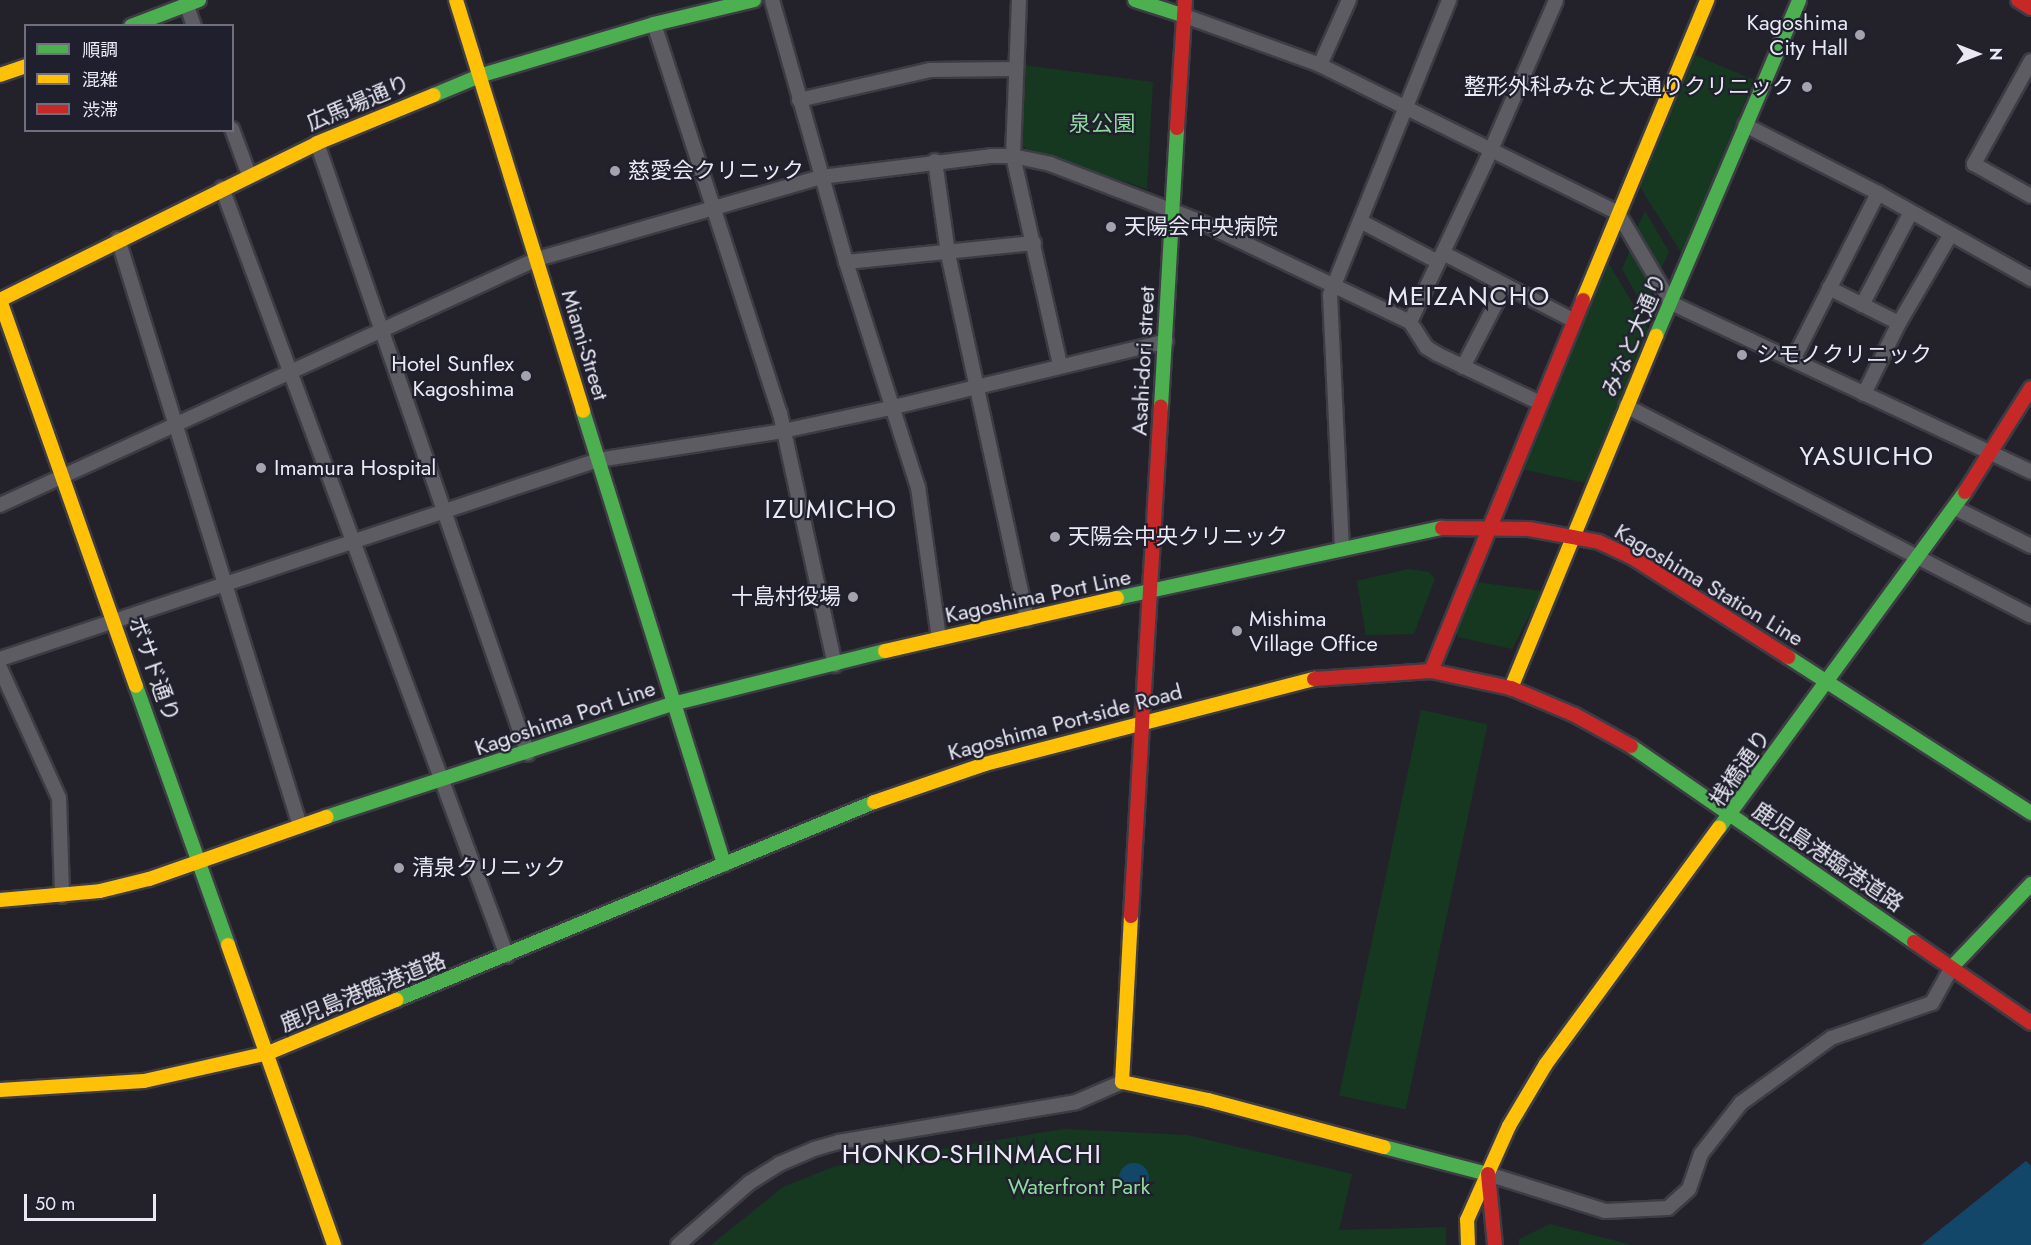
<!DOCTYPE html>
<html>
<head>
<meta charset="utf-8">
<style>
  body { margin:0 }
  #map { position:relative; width:2031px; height:1245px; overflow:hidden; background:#23222a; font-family:Jost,"Noto Sans JP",sans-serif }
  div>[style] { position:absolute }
  .green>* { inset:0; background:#163820; transform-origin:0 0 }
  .water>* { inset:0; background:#134769 }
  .round { border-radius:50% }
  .roads { filter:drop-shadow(2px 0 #3d3c44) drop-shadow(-2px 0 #3d3c44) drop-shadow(0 2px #3d3c44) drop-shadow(0 -2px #3d3c44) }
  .street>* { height:14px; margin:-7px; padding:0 7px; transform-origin:7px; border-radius:7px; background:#5c5c62 }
  .fast>* { height:14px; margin:-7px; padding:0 7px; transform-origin:7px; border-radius:7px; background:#4caf50 }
  .slow>* { height:14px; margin:-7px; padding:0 7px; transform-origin:7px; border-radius:7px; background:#ffc107 }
  .jam>* { height:14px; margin:-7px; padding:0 7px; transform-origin:7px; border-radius:7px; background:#c62828 }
  .dots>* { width:16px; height:16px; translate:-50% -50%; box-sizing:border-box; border:3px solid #201f2e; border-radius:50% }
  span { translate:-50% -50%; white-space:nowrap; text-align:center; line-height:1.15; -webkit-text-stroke:4.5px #201f2e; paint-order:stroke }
  .poi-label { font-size:22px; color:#e9e9f3 }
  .right { translate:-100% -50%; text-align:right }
  .left { translate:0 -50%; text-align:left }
  .street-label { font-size:22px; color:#e9e9f3 }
  .park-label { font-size:22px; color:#8eda9d }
  .quarter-label { font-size:26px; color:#e9e9f3; letter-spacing:1.5px }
  .legend { position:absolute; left:24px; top:24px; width:210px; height:108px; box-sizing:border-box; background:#201f2e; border:2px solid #70707d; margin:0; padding:8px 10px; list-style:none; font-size:18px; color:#e9e9f3 }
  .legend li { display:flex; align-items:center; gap:12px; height:30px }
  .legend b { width:30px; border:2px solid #70707d }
  .north { position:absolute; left:1947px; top:24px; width:60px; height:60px; -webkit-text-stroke:4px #201f2e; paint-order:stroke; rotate:90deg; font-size:16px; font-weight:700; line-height:24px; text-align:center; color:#e9e9f3 }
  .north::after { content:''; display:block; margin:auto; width:21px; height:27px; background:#e9e9f3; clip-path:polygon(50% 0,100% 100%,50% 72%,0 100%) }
  .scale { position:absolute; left:24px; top:1194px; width:132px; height:27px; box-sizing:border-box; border:3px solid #e9e9f3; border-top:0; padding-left:8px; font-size:18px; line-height:21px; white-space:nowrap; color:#e9e9f3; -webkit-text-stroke:4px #201f2e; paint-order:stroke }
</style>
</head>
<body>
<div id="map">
  <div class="green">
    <div style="clip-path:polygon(1695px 55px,1754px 80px,1682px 254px,1640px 187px)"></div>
    <div style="clip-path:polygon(1023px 65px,1153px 82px,1147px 189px,1026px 149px,1020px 142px)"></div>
    <div style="clip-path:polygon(1645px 211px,1669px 252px,1660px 271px,1636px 230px)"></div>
    <div style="clip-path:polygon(1630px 250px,1653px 289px,1644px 308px,1622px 269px)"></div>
    <div style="clip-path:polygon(1608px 262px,1649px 331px,1585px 483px,1522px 469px)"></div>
    <div style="clip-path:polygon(1408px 569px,1429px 572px,1435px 579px,1414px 634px,1366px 635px,1357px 581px)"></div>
    <div style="clip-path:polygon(1475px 582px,1542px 591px,1512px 649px,1458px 637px,1455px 631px)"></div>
    <div style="left:1421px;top:710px;width:68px;height:394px;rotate:12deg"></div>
    <div style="clip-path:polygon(1064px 1129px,1187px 1135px,1352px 1174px,1339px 1230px,1446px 1227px,1446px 1245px,711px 1245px,783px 1187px,836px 1166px)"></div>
    <div style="clip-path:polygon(1550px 1224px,1632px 1245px,1519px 1245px,1519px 1239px)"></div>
  </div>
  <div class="water">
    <div style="clip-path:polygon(2026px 1161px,2031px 1166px,2031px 1245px,1921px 1245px)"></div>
    <div class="round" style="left:1119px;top:1163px;width:30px;height:30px"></div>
  </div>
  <div class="roads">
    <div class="street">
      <div style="left:185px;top:0;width:28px;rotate:71deg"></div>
      <div style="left:772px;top:0;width:272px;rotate:74.2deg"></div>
      <div style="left:846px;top:262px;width:236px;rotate:72.3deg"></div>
      <div style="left:918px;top:487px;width:152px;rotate:82.1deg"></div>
      <div style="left:1019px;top:0;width:156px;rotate:92.2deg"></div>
      <div style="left:1013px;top:156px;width:214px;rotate:77.3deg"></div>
      <div style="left:1185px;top:16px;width:144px;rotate:19.9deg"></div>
      <div style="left:1320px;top:65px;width:333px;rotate:26.4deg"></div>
      <div style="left:1618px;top:213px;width:104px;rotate:59.5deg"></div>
      <div style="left:1671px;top:303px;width:398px;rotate:25.1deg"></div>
      <div style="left:654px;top:24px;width:409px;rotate:72.1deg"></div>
      <div style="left:780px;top:413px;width:258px;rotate:77.7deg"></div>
      <div style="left:2031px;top:61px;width:118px;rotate:119deg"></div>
      <div style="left:1974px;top:164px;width:65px;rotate:29.3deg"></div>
      <div style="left:1320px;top:65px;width:71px;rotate:-66deg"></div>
      <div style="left:799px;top:100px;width:134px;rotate:-12.9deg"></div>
      <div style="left:930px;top:70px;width:86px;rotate:-0.7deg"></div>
      <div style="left:1745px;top:125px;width:149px;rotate:27.1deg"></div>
      <div style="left:1878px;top:193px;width:176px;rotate:29.3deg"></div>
      <div style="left:232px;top:129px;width:49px;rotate:69.7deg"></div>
      <div style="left:317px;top:143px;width:646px;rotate:70.95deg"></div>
      <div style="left:935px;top:161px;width:94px;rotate:82deg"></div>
      <div style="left:948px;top:254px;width:374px;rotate:77.8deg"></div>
      <div style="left:222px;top:188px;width:819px;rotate:69.64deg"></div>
      <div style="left:1360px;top:221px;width:88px;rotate:27.7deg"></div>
      <div style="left:118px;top:239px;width:615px;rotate:72.77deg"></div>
      <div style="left:1443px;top:253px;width:146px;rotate:27.3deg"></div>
      <div style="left:846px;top:262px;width:189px;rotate:-5.8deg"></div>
      <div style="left:1829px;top:288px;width:78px;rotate:26.6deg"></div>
      <div style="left:1862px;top:305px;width:105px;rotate:-62.2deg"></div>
      <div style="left:1410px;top:322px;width:180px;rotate:-64.7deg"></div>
      <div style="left:1487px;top:159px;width:173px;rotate:-66.5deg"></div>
      <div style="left:1793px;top:360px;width:187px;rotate:-63deg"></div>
      <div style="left:1463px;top:367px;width:91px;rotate:-62.6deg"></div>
      <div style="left:1864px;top:394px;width:79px;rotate:-63.8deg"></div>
      <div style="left:1899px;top:323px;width:103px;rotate:-59.7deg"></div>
      <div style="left:1626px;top:406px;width:456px;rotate:27.4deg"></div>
      <div style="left:0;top:505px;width:591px;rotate:-24.61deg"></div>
      <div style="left:537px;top:259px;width:296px;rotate:-16.1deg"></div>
      <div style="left:821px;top:177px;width:171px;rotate:-7deg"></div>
      <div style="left:991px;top:156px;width:22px"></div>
      <div style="left:1013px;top:156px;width:38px;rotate:12deg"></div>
      <div style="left:1050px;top:164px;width:154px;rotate:20.9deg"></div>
      <div style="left:1194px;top:219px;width:239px;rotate:25.5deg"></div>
      <div style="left:1410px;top:322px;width:30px;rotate:57deg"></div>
      <div style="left:1426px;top:347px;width:13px;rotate:32deg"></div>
      <div style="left:1437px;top:354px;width:114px;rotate:25.4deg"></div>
      <div style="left:1955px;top:508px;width:85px;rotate:26.6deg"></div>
      <div style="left:1342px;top:549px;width:254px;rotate:-92.7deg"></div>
      <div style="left:1330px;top:295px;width:318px;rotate:-68deg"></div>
      <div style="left:0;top:659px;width:630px;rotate:-18.41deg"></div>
      <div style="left:598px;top:460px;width:187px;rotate:-8.9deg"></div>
      <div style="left:783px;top:431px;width:109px;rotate:-12.1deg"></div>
      <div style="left:890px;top:408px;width:284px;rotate:-13.6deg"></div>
      <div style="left:0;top:668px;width:143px;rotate:65.6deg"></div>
      <div style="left:59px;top:798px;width:98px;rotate:88.2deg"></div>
      <div style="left:1488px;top:1174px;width:123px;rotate:17.5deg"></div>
      <div style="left:1605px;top:1211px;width:63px;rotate:-2.7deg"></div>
      <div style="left:1668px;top:1208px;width:28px;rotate:-42deg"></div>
      <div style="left:1689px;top:1189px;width:37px;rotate:-71deg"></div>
      <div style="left:1701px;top:1154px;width:65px;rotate:-51.9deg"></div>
      <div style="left:1741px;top:1103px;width:111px;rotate:-35.8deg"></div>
      <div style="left:1831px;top:1038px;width:107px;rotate:-19.1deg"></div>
      <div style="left:1932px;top:1003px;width:41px;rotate:-60.9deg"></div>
      <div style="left:678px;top:1245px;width:94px;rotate:-41.1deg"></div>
      <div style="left:749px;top:1183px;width:36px;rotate:-32deg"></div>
      <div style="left:779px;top:1164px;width:38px;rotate:-23deg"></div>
      <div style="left:814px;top:1149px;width:25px;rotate:-16deg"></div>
      <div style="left:838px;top:1142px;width:241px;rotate:-9.5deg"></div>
      <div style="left:1076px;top:1102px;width:50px;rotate:-23.5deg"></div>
    </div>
    <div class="fast">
      <div style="left:1135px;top:0;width:52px;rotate:17.7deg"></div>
      <div style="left:131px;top:26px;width:73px;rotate:-20.9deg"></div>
      <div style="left:434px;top:95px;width:52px;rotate:-22.6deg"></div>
      <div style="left:482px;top:75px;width:179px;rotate:-16.5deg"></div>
      <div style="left:654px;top:24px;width:103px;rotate:-13.5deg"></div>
      <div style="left:1656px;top:336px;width:365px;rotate:-66.9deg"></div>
      <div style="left:1161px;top:407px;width:279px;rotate:-86.7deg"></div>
      <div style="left:583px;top:411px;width:475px;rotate:72.7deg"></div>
      <div style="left:1117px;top:598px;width:332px;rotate:-12.2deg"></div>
      <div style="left:1788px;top:657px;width:289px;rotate:32.7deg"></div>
      <div style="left:136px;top:686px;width:275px;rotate:70.4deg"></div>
      <div style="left:1631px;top:746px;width:344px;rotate:34.7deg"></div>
      <div style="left:326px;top:817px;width:364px;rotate:-18.1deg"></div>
      <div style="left:672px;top:704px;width:219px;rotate:-14deg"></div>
      <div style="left:1719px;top:828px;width:416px;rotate:-53.8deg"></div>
      <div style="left:1952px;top:967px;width:115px;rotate:-46.4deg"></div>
      <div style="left:396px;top:1000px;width:517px;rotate:-22.5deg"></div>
      <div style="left:1384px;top:1147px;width:107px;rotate:14.6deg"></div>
    </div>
    <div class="slow">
      <div style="left:456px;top:0;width:430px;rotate:72.8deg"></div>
      <div style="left:0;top:75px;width:28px;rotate:-19deg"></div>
      <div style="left:0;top:300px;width:409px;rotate:70.6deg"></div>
      <div style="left:0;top:300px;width:354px;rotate:-26.3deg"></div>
      <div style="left:317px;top:143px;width:126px;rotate:-22.3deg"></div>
      <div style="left:1583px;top:300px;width:325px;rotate:-67.5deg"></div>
      <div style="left:885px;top:651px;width:238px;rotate:-12.9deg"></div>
      <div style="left:1511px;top:688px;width:381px;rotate:-67.6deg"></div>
      <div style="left:874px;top:802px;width:117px;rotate:-18.9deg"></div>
      <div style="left:985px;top:764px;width:340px;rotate:-14.5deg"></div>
      <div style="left:0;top:900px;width:100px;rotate:-5.1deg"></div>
      <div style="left:100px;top:891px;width:50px;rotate:-13.8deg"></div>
      <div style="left:149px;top:879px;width:188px;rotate:-19.3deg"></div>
      <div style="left:1131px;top:916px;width:166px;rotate:93.1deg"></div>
      <div style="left:1122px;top:1082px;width:88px;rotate:11.8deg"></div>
      <div style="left:1208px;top:1100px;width:182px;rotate:15deg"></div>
      <div style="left:228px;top:945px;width:318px;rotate:70.5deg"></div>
      <div style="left:0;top:1090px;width:144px;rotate:-3.6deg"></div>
      <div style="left:144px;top:1081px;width:127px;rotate:-12.7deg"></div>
      <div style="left:268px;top:1053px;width:139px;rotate:-22.5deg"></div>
      <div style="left:1468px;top:1245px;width:25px;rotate:-92deg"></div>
      <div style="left:1467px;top:1220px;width:103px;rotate:-65.9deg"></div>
      <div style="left:1509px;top:1126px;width:72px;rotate:-59.2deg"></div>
      <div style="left:1546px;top:1064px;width:293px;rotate:-53.8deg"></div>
    </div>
    <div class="jam">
      <div style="left:2018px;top:0;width:15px;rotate:32deg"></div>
      <div style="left:1177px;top:128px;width:128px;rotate:-86.4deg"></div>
      <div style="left:1965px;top:492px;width:123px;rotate:-57.6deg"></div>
      <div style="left:1442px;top:528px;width:87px;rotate:0.7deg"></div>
      <div style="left:1529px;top:529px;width:71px;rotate:10.5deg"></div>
      <div style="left:1599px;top:542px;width:40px;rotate:25deg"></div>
      <div style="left:1635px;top:559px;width:182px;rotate:32.6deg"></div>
      <div style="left:1431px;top:671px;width:401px;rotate:-67.7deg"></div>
      <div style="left:1314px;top:679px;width:117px;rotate:-3.9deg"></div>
      <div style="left:1431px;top:671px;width:82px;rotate:12deg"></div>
      <div style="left:1511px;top:688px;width:69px;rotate:22.9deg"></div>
      <div style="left:1575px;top:715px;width:64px;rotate:29deg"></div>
      <div style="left:1142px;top:724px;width:318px;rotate:-86.6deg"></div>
      <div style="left:1131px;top:916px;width:192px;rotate:-86.7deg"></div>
      <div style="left:1914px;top:942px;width:142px;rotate:34.7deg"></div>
      <div style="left:1488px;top:1174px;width:71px;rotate:84.4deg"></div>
    </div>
  </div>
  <div class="dots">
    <div style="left:1860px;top:35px;background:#a4a3ad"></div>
    <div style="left:1807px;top:87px;background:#a4a3ad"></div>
    <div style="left:615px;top:171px;background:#a4a3ad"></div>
    <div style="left:1111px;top:227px;background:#a4a3ad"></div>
    <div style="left:1742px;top:355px;background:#a4a3ad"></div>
    <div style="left:526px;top:376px;background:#a4a3ad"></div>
    <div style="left:261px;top:468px;background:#a4a3ad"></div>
    <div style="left:1055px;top:537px;background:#a4a3ad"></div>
    <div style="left:853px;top:597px;background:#a4a3ad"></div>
    <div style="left:1237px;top:631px;background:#a4a3ad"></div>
    <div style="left:399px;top:868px;background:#a4a3ad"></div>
  </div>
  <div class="poi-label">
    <span class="right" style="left:1848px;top:35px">Kagoshima<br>City Hall</span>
    <span class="right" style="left:1794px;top:87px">整形外科みなと大通りクリニック</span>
    <span class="left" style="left:628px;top:171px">慈愛会クリニック</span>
    <span class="left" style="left:1124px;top:227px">天陽会中央病院</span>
    <span class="left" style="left:1756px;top:355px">シモノクリニック</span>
    <span class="right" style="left:514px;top:376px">Hotel Sunflex<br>Kagoshima</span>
    <span class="left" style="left:274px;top:468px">Imamura Hospital</span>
    <span class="left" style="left:1068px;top:537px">天陽会中央クリニック</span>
    <span class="right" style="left:841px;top:597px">十島村役場</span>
    <span class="left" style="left:1249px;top:631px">Mishima<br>Village Office</span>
    <span class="left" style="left:412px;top:868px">清泉クリニック</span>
  </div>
  <div class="street-label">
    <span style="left:358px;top:103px;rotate:-23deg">広馬場通り</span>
    <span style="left:1634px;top:335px;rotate:-67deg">みなと大通り</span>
    <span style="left:585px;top:345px;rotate:73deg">Miami-Street</span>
    <span style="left:1143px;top:361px;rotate:-87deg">Asahi-dori street</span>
    <span style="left:1709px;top:585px;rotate:31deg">Kagoshima Station Line</span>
    <span style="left:1038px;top:596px;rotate:-12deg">Kagoshima Port Line</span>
    <span style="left:154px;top:669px;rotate:70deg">ボサド通り</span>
    <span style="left:565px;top:718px;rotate:-19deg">Kagoshima Port Line</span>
    <span style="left:1065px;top:722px;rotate:-15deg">Kagoshima Port-side Road</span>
    <span style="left:1740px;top:768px;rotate:-55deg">桟橋通り</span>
    <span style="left:1828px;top:857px;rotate:34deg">鹿児島港臨港道路</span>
    <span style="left:363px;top:992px;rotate:-22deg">鹿児島港臨港道路</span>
  </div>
  <div class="park-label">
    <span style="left:1102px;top:124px">泉公園</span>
    <span style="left:1079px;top:1187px">Waterfront Park</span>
  </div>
  <div class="quarter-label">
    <span style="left:1469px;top:297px">MEIZANCHO</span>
    <span style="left:1867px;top:457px">YASUICHO</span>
    <span style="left:831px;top:510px">IZUMICHO</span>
    <span style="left:972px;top:1155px">HONKO-SHINMACHI</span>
  </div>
  <ul class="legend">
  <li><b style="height:8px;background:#4caf50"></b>順調</li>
  <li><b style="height:8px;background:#ffc107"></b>混雑</li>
  <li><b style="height:8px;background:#c62828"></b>渋滞</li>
  </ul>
  <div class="north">N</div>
  <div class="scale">50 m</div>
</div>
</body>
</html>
